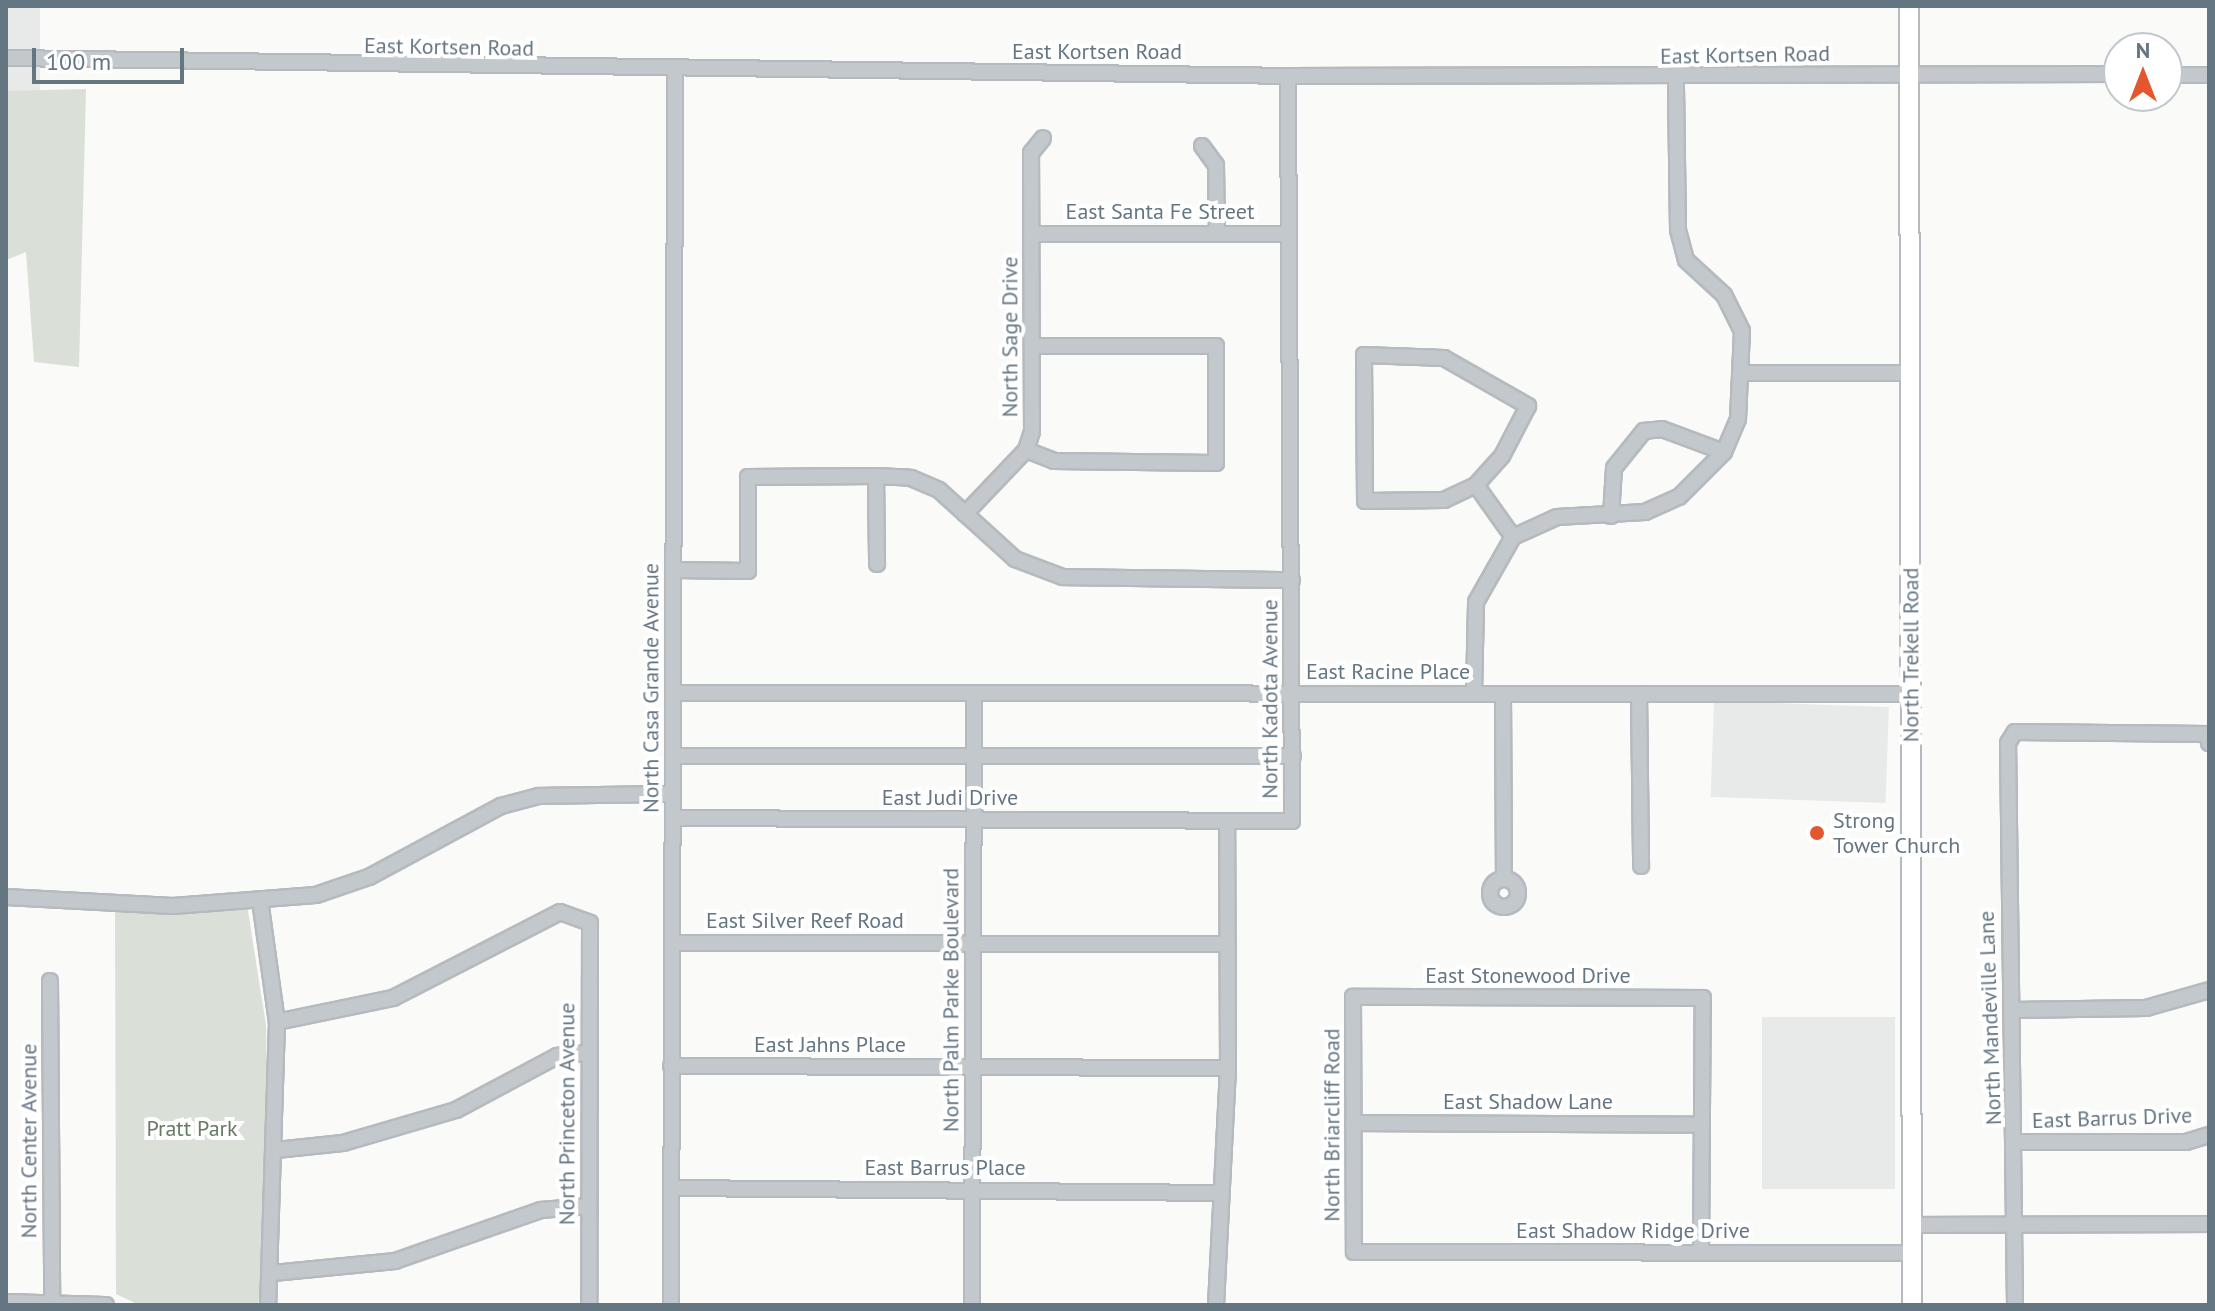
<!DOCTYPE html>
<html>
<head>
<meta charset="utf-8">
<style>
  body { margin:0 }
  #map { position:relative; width:2215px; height:1311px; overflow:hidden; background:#fafaf8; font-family:"PT Sans",sans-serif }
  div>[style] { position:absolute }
  .built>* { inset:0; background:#e8e9e9; transform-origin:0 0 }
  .green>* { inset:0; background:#dadfd7 }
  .roads { filter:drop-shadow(2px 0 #b5babe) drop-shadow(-2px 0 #b5babe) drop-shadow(0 2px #b5babe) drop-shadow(0 -2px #b5babe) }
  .minor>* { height:14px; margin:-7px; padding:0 7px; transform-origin:7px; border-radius:7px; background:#c3c8cc }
  .minor>.ring { margin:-7px; padding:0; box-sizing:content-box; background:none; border:14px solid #c3c8cc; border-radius:50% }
  .major>* { height:18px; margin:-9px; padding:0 9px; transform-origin:9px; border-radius:9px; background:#fff }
  .dots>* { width:22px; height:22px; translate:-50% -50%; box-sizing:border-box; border:4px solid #fff; border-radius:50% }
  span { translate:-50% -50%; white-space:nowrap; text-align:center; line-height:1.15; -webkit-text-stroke:8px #fff; paint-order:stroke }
  .street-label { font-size:22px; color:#657683 }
  .poi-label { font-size:22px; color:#657683 }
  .left { translate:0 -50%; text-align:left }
  .park-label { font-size:22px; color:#687a64 }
  .frame { position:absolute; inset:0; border:8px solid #657683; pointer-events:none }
  .north { position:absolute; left:2103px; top:32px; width:80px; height:80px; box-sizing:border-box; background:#fff; border:2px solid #c1c8cd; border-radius:50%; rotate:0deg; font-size:22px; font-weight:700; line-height:32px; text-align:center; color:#657683 }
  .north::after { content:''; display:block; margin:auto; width:28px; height:36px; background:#e4572e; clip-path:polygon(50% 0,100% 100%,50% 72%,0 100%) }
  .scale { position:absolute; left:32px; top:48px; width:152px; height:36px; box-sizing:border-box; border:4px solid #657683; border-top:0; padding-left:10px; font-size:24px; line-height:28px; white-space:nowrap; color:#657683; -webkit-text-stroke:6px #fff; paint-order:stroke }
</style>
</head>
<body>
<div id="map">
  <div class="built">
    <div style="left:6px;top:6px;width:34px;height:85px"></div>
    <div style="left:1714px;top:701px;width:175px;height:96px;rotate:2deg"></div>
    <div style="left:1762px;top:1017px;width:133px;height:172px"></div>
  </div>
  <div class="green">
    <div style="clip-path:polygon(86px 89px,79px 367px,34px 362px,26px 252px,6px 260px,6px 91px)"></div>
    <div style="clip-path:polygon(247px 905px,266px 1025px,269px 1233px,258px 1305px,139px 1305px,116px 1294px,115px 907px)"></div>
  </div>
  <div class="roads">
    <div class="minor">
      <div style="left:6px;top:58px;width:1282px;rotate:0.8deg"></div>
      <div style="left:1288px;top:76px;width:831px;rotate:-0.14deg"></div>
      <div style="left:2167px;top:75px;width:42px"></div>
      <div style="left:1202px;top:146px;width:24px;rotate:54deg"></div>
      <div style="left:1216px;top:165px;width:69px;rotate:89.2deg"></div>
      <div style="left:1031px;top:234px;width:258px"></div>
      <div style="left:1364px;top:355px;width:80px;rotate:2.1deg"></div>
      <div style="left:1444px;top:358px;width:97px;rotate:29.7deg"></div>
      <div style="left:1528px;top:406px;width:56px;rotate:117.5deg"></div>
      <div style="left:1502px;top:456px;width:39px;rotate:132deg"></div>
      <div style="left:1476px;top:485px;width:35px;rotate:155deg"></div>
      <div style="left:1444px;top:500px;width:79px;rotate:179.3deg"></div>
      <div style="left:1365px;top:501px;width:146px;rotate:-90.4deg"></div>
      <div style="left:1742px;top:373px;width:167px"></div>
      <div style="left:1026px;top:450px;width:30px;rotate:21deg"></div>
      <div style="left:1054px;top:461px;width:162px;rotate:0.7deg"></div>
      <div style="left:1216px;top:463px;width:117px;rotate:-90deg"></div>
      <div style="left:1216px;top:346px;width:184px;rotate:180deg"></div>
      <div style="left:876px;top:476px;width:88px;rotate:89.3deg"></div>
      <div style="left:1476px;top:485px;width:64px;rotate:54.6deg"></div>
      <div style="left:965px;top:514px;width:88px;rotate:-46.4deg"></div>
      <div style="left:1026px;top:450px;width:20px;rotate:-72deg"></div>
      <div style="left:1032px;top:431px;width:278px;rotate:-90.2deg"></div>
      <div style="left:1031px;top:153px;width:19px;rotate:-51deg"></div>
      <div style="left:1611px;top:516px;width:48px;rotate:-86.4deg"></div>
      <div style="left:1614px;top:468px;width:48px;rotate:-51deg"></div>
      <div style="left:1644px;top:431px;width:18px;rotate:-6deg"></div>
      <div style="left:1662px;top:429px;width:66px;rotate:20.4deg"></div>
      <div style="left:674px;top:570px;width:74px;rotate:0.8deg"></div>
      <div style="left:748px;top:571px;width:94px;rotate:-90deg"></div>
      <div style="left:748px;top:477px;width:128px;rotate:-0.4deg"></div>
      <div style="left:876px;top:476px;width:35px;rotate:3deg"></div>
      <div style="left:911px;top:478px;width:30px;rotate:23deg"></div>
      <div style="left:939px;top:490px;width:103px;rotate:42.2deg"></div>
      <div style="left:1015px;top:559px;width:51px;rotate:20.6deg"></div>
      <div style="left:1063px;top:577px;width:229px;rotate:0.8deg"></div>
      <div style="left:674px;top:693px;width:1237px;rotate:0.05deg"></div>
      <div style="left:1474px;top:693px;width:91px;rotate:-88.7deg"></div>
      <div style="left:1476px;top:602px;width:75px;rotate:-60.4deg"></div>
      <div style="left:1513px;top:537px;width:48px;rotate:-24.4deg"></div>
      <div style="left:1557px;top:517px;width:88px;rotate:-3.3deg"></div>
      <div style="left:1645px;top:512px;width:37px;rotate:-24deg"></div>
      <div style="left:1679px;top:497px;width:64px;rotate:-45deg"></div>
      <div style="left:1724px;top:452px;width:36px;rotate:-67deg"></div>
      <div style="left:1738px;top:419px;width:88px;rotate:-87.4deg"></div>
      <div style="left:1742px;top:331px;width:40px;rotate:-116.6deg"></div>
      <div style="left:1724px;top:295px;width:52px;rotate:-137.4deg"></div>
      <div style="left:1686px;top:260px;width:31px;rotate:-105deg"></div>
      <div style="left:1678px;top:230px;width:152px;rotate:-90.8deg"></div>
      <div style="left:1503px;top:694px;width:185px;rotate:89.7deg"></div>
      <div style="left:1639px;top:694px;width:172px;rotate:89.3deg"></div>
      <div style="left:673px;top:756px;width:620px"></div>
      <div style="left:673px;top:818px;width:619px;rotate:0.28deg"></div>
      <div style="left:1292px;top:821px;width:745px;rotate:-90.31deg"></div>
      <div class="ring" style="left:1490px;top:879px;width:14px;height:14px"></div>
      <div style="left:6px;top:897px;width:167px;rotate:3.1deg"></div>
      <div style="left:173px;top:906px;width:143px;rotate:-4.4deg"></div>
      <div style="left:316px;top:895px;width:56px;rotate:-18.8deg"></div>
      <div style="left:369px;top:877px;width:150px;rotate:-28.3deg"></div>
      <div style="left:501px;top:806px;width:39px;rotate:-15deg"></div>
      <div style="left:539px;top:796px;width:134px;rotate:-0.9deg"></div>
      <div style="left:260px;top:900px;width:123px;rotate:82.1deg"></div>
      <div style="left:277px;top:1022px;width:283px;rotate:91.8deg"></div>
      <div style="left:673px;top:943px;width:553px;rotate:0.1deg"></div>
      <div style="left:50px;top:981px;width:320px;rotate:89.6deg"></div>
      <div style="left:2011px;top:1010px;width:135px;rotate:-0.8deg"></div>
      <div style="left:2146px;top:1008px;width:66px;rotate:-15.9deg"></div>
      <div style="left:277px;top:1022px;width:118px;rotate:-11.7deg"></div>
      <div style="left:393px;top:998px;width:188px;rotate:-27.2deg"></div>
      <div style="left:560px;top:912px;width:32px;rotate:20deg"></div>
      <div style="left:590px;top:923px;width:382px;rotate:90.1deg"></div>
      <div style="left:671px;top:1066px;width:557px;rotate:0.21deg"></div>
      <div style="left:1353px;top:1123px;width:349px;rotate:0.3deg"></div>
      <div style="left:2015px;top:1142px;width:171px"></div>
      <div style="left:2186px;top:1142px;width:24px;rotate:-17deg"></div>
      <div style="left:276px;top:1150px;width:67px;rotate:-6deg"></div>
      <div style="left:343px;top:1143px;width:118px;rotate:-16.3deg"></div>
      <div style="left:456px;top:1110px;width:115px;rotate:-28.1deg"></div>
      <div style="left:557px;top:1056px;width:30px;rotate:-6deg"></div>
      <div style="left:671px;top:1188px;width:548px;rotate:0.52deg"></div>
      <div style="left:1911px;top:1225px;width:298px;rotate:-0.2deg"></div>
      <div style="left:1701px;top:1253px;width:255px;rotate:-89.6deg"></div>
      <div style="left:1703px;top:998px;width:350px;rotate:-179.8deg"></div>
      <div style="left:1353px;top:997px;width:255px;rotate:89.8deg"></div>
      <div style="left:1354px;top:1252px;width:558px;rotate:0.1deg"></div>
      <div style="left:273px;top:1273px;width:123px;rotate:-5.6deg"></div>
      <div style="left:395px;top:1261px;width:155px;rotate:-19.3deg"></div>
      <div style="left:541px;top:1210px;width:48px;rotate:-4.8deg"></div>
      <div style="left:6px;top:1302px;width:100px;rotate:1.7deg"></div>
      <div style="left:671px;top:1305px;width:1234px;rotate:-89.81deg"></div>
      <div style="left:972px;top:1305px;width:611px;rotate:-89.81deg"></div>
      <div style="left:1216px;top:1305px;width:237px;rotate:-87.1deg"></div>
      <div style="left:1228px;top:1068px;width:246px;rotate:-90.2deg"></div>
      <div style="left:2015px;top:1305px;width:562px;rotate:-90.71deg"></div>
      <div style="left:2008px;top:743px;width:13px;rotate:-58deg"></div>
      <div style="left:2015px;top:732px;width:193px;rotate:0.6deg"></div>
      <div style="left:2208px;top:734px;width:9px;rotate:84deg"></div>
    </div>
    <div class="major">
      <div style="left:1909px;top:6px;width:1299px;rotate:89.87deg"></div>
    </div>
  </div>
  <div class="dots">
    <div style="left:1817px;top:833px;background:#e4572e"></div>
  </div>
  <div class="street-label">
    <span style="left:449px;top:47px;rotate:1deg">East Kortsen Road</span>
    <span style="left:1097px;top:52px">East Kortsen Road</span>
    <span style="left:1745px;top:55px;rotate:-1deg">East Kortsen Road</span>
    <span style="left:1160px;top:212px">East Santa Fe Street</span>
    <span style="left:1010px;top:337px;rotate:-90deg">North Sage Drive</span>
    <span style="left:1911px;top:655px;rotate:-90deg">North Trekell Road</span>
    <span style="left:1388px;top:672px">East Racine Place</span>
    <span style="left:651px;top:688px;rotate:-90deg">North Casa Grande Avenue</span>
    <span style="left:1270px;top:699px;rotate:-90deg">North Kadota Avenue</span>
    <span style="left:950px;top:798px">East Judi Drive</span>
    <span style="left:805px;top:921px">East Silver Reef Road</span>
    <span style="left:1528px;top:976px">East Stonewood Drive</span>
    <span style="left:951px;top:1000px;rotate:-90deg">North Palm Parke Boulevard</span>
    <span style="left:1990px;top:1018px;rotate:-92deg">North Mandeville Lane</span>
    <span style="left:830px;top:1045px">East Jahns Place</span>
    <span style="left:1528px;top:1102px">East Shadow Lane</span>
    <span style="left:567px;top:1114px;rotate:-90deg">North Princeton Avenue</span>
    <span style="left:2112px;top:1118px;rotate:-2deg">East Barrus Drive</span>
    <span style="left:1332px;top:1125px;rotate:-90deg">North Briarcliff Road</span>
    <span style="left:29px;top:1141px;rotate:-90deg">North Center Avenue</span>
    <span style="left:945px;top:1168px">East Barrus Place</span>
    <span style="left:1633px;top:1231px">East Shadow Ridge Drive</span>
  </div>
  <div class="poi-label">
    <span class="left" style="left:1833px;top:833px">Strong<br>Tower Church</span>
  </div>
  <div class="park-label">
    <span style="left:192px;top:1129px">Pratt Park</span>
  </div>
  <div class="frame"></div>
  <div class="north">N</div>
  <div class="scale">100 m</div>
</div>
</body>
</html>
